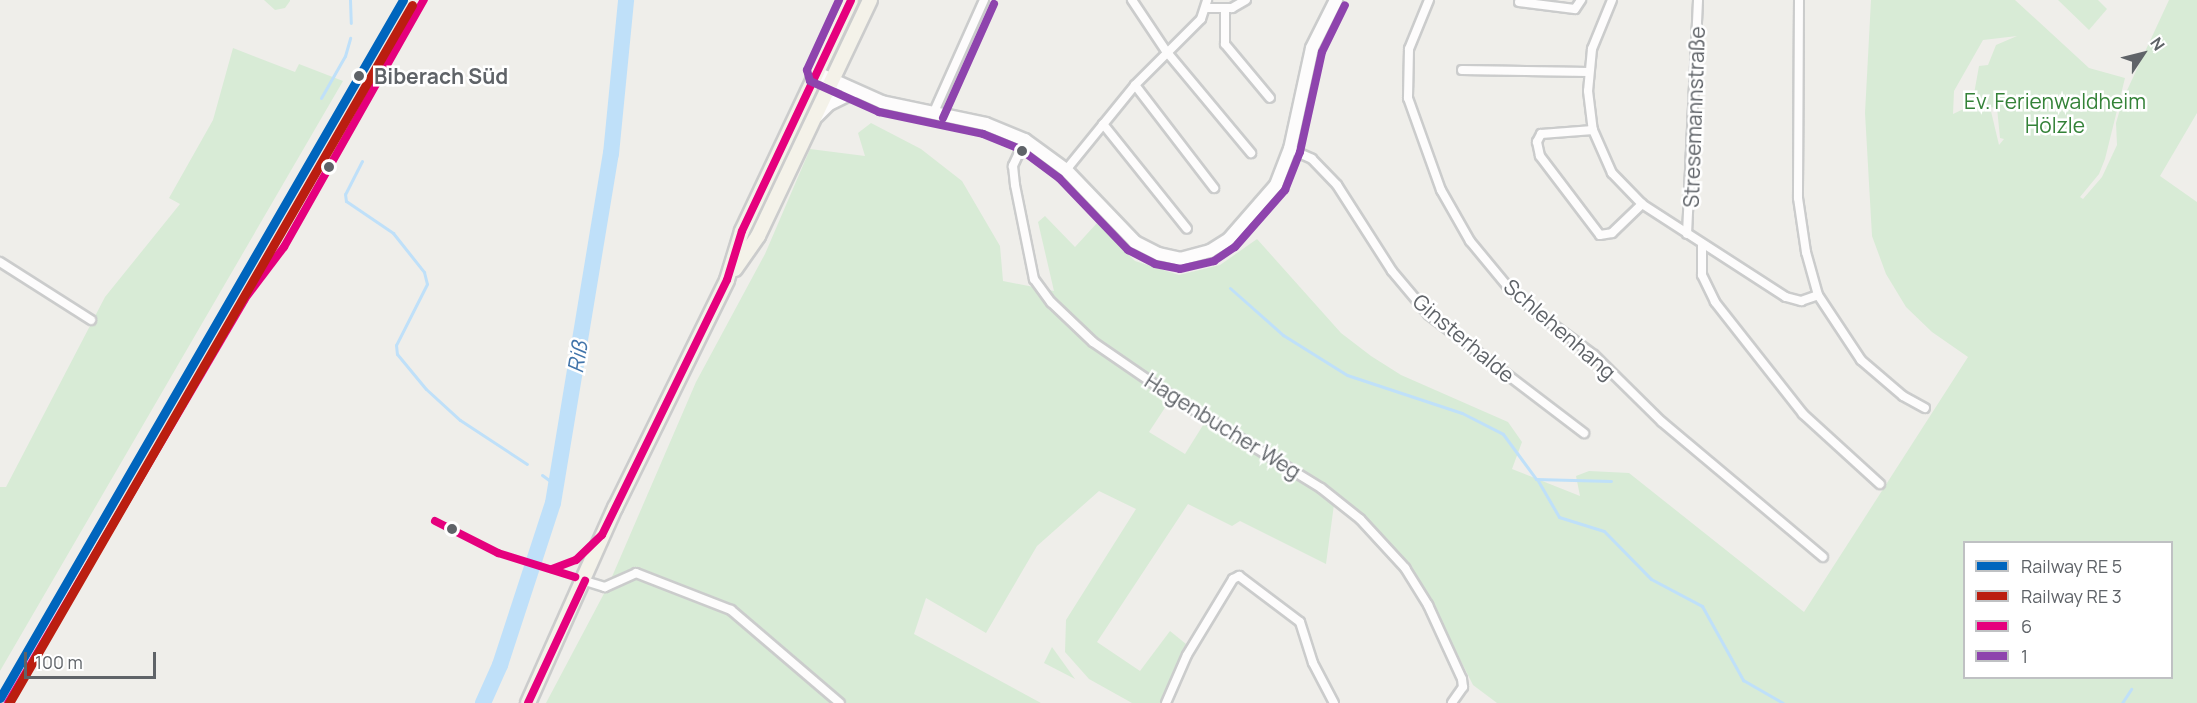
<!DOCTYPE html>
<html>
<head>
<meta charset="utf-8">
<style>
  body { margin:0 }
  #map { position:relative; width:2197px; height:703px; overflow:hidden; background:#efeeea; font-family:Manrope,sans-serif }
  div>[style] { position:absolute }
  .green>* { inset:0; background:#d8ebd6 }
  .stream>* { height:3px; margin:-1.5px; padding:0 1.5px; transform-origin:1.5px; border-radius:1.5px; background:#bfe0f9 }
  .river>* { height:16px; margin:-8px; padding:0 8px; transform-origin:8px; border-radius:8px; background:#bfe0f9 }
  .roads { filter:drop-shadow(2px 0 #cbcccc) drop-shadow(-2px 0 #cbcccc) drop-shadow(0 2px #cbcccc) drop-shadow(0 -2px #cbcccc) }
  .street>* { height:8px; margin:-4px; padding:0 4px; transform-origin:4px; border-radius:4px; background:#fdfcfc }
  .secondary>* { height:12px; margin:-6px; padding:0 6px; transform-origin:6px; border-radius:6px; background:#fdfcfc }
  .primary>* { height:14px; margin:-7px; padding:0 7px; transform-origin:7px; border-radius:7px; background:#f4f2e9 }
  .bus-1>* { height:8px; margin:-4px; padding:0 4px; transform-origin:4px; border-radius:4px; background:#e5007d }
  .bus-2>* { height:8px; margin:-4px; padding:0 4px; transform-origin:4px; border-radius:4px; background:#8e44ad }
  .rail-1>* { height:9px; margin:-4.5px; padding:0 4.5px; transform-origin:4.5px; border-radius:4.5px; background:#0065bd }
  .rail-2>* { height:9px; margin:-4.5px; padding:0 4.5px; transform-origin:4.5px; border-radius:4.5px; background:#bb1e10 }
  .dots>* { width:16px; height:16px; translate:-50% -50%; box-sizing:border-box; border:3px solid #fff; border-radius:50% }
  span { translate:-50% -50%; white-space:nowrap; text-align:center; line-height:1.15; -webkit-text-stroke:5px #fff; paint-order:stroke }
  .stop-label { font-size:21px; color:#5f6368; font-weight:700 }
  .left { translate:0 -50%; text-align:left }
  .park-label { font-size:21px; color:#348238 }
  .street-label { font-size:21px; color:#5f6368 }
  .water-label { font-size:22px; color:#4174aa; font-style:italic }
  .legend { position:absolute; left:1963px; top:541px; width:210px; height:138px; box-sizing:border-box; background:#fff; border:2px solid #bfc1c3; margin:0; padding:8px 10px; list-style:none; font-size:18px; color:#5f6368 }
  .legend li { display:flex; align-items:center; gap:12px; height:30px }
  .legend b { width:30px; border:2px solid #bfc1c3 }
  .north { position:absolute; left:2113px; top:24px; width:60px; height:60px; -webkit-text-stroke:4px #fff; paint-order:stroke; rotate:55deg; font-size:16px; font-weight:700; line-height:24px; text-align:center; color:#5f6368 }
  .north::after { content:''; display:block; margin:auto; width:21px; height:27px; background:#5f6368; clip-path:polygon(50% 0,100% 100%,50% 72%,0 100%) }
  .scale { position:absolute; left:24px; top:652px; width:132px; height:27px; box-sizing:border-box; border:3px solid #5f6368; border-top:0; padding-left:8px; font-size:18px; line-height:21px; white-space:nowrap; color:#5f6368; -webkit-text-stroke:4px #fff; paint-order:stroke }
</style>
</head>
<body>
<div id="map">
  <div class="green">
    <div style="clip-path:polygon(264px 0,290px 0,290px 1px,285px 8px,275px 10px)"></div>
    <div style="clip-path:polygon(evenodd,1871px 0,2015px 0,2089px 68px,2125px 78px,2105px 159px,2099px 174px,2080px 197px,2083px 199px,2102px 177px,2117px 145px,2116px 123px,2123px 99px,2169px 0,2197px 0,2197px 113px,2160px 176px,2197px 202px,2197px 703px,1497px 703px,1473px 685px,1422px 584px,1397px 553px,1335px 497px,1326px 564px,1240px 521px,1232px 526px,1188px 504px,1097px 642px,1140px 671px,1170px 631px,1186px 644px,1161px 703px,1132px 703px,1089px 679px,1065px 652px,1066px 620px,1136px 509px,1099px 491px,1037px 546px,986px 633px,926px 598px,914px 634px,1041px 703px,546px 703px,608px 586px,696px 382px,765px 254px,810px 149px,865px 156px,858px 133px,871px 123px,921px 149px,962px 181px,1000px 246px,1003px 281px,1054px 291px,1038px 222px,1045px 216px,1075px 247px,1097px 223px,1135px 261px,1179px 275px,1220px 265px,1257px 239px,1341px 333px,1371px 356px,1401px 375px,1508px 422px,1522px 442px,1512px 469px,1580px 496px,1576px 476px,1589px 471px,1629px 473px,1804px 612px,1968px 357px,1932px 332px,1906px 307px,1886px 274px,1872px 236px,1865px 113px,1871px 0,2017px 36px,1996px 45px,1988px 65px,1979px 66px,1972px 105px,1953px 114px,1954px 91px,1983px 40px,2017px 36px,1871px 0,1990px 107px,1997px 108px,2000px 138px,2004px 139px,1999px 145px,1990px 107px,1871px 0,1170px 400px,1205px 422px,1185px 454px,1149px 432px,1170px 400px,1871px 0,1964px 542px,2172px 542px,2172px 678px,1964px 678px,1964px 542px)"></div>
    <div style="clip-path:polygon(2058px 0,2098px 0,2107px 9px,2089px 30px)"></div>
    <div style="clip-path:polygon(233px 48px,295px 72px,299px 64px,343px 81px,0 671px,0 487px,6px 487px,105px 297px,180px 204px,169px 198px,213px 120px)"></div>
    <div style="clip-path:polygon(1052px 647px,1075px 679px,1044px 663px)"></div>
  </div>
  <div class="stream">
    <div style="left:350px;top:0;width:23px;rotate:88deg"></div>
    <div style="left:321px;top:98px;width:48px;rotate:-60.3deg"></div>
    <div style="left:345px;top:56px;width:19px;rotate:-74deg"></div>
    <div style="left:362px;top:161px;width:37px;rotate:117deg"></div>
    <div style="left:345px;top:194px;width:7px;rotate:82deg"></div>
    <div style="left:346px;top:201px;width:57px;rotate:34.2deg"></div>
    <div style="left:393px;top:233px;width:50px;rotate:51.5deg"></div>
    <div style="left:424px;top:272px;width:12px;rotate:76deg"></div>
    <div style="left:427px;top:284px;width:68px;rotate:116.9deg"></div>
    <div style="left:396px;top:345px;width:9px;rotate:84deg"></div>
    <div style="left:397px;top:354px;width:45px;rotate:50.4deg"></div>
    <div style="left:426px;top:389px;width:46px;rotate:42.4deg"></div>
    <div style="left:460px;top:420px;width:80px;rotate:33.3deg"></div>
    <div style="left:1230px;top:288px;width:71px;rotate:41.6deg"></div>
    <div style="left:1283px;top:335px;width:75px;rotate:32deg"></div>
    <div style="left:1347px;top:375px;width:121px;rotate:18.3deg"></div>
    <div style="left:1462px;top:413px;width:46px;rotate:27.1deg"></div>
    <div style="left:1503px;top:434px;width:56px;rotate:53.7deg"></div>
    <div style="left:1536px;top:479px;width:75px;rotate:1.5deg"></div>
    <div style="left:542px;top:475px;width:17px;rotate:36deg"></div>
    <div style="left:1537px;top:479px;width:44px;rotate:59.9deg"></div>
    <div style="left:1559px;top:517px;width:47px;rotate:17.3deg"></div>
    <div style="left:1604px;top:531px;width:67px;rotate:45.6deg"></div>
    <div style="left:1651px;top:579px;width:58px;rotate:27.9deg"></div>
    <div style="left:1702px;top:606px;width:85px;rotate:61deg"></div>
    <div style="left:1743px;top:680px;width:46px;rotate:29.9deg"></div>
    <div style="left:2122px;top:703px;width:17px;rotate:-57deg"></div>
  </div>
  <div class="river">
    <div style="left:483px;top:703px;width:42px;rotate:-65.9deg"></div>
    <div style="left:500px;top:665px;width:170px;rotate:-71.9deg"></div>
    <div style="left:553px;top:503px;width:354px;rotate:-80.6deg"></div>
    <div style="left:611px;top:154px;width:155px;rotate:-84.4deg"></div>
  </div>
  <div class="roads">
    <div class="street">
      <div style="left:1132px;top:0;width:61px;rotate:56.3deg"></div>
      <div style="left:1166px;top:51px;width:133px;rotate:50.2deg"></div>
      <div style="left:1429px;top:0;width:53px;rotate:112.2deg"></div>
      <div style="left:1409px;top:49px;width:49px;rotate:91.2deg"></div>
      <div style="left:1408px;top:98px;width:98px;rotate:70.3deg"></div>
      <div style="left:1441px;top:190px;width:59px;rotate:60.4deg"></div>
      <div style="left:1470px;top:241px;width:60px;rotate:50.4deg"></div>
      <div style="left:1508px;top:287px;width:38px;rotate:42deg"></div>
      <div style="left:1536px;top:312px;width:72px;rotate:36.6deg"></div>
      <div style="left:1594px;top:355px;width:95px;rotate:44.6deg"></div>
      <div style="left:1662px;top:422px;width:210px;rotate:40deg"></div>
      <div style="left:1612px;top:0;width:53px;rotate:112.2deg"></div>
      <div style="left:1592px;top:49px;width:42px;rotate:95.4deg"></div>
      <div style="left:1588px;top:91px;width:39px;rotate:83deg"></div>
      <div style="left:1593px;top:130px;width:47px;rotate:66.2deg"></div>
      <div style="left:1612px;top:173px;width:43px;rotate:45.9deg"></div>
      <div style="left:1642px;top:204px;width:171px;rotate:32.9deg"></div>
      <div style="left:1786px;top:297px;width:16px;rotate:15deg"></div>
      <div style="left:1801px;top:301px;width:18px;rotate:-19deg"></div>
      <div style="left:1799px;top:0;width:198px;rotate:90.3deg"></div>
      <div style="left:1798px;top:198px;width:55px;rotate:81.6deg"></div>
      <div style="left:1806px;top:252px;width:45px;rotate:74.4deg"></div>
      <div style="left:1818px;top:295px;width:78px;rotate:56.5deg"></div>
      <div style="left:1861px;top:360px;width:55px;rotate:40.6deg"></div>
      <div style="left:1903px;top:396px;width:25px;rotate:29deg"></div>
      <div style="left:1519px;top:2px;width:56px;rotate:7.1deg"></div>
      <div style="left:1575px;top:9px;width:11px;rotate:-56deg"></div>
      <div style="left:1206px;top:8px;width:26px"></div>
      <div style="left:1232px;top:8px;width:16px;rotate:-30deg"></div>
      <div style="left:1225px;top:9px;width:35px;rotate:90deg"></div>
      <div style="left:1225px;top:44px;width:70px;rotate:50.2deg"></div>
      <div style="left:1462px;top:70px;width:127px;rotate:0.9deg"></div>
      <div style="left:1135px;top:85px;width:130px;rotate:52.5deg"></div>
      <div style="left:933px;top:114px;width:125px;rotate:-65.9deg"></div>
      <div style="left:1103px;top:124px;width:134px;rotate:51.3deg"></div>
      <div style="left:1593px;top:130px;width:52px;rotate:175.6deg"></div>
      <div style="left:1541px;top:134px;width:9px;rotate:117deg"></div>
      <div style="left:1537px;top:142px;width:14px;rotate:78deg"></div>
      <div style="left:1540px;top:156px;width:99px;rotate:52.8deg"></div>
      <div style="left:1600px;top:235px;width:12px;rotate:-9deg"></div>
      <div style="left:1612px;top:233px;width:42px;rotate:-44deg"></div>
      <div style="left:1025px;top:140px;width:29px;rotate:115deg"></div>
      <div style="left:1013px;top:166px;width:19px;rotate:84deg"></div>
      <div style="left:1015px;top:185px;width:96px;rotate:78.6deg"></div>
      <div style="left:1034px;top:279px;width:29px;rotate:54deg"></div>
      <div style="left:1051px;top:302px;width:58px;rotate:43.6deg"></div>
      <div style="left:1093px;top:342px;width:97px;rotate:34.5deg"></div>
      <div style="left:1173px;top:397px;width:174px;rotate:31.6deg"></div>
      <div style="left:1321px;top:488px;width:50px;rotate:38.5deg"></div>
      <div style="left:1360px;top:519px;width:67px;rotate:47.4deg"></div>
      <div style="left:1405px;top:568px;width:44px;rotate:58.1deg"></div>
      <div style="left:1428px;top:605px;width:81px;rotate:65.3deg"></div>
      <div style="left:1462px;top:679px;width:8px;rotate:83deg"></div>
      <div style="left:1463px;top:687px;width:19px;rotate:125deg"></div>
      <div style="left:1290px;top:149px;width:24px;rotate:24deg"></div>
      <div style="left:1312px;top:159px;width:36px;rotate:46deg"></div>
      <div style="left:1337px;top:185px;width:102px;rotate:57.4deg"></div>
      <div style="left:1392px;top:271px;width:57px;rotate:49.9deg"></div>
      <div style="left:1429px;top:315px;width:195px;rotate:37.3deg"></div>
      <div style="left:1066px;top:170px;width:109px;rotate:-50.9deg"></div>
      <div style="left:1135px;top:85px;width:93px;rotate:-45deg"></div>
      <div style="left:1201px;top:19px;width:20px;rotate:-72deg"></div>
      <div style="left:1687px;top:234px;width:234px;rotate:-87.3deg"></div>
      <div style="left:1702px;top:244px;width:31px;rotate:90deg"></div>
      <div style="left:1702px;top:275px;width:30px;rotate:64deg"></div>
      <div style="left:1715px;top:302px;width:142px;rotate:51.8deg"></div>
      <div style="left:1803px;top:414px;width:104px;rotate:42.3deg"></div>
      <div style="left:0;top:262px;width:108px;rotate:32.5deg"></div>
      <div style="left:585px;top:581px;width:21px;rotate:17deg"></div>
      <div style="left:605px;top:587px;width:34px;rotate:-24deg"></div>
      <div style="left:636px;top:573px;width:102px;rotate:21.3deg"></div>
      <div style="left:731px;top:610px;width:143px;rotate:40.5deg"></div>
      <div style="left:1166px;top:703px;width:52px;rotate:-66.4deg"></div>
      <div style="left:1187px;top:655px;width:89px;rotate:-58.8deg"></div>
      <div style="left:1233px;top:579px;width:7px;rotate:-27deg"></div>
      <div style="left:1239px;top:576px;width:76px;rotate:37deg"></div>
      <div style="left:1300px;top:622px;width:43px;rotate:72.4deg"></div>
      <div style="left:1313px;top:663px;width:45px;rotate:62.3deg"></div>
    </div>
    <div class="secondary">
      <div style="left:817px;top:73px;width:71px;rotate:24deg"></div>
      <div style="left:882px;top:102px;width:106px;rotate:11.9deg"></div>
      <div style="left:986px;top:124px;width:42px;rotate:22.3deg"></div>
      <div style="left:1025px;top:140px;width:51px;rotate:36.2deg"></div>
      <div style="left:1066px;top:170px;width:100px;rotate:46.2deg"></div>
      <div style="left:1135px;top:242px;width:27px;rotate:27deg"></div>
      <div style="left:1159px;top:254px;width:22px;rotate:13deg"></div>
      <div style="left:1180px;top:259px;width:31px;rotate:-15deg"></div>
      <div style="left:1210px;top:251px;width:22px;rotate:-32deg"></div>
      <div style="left:1229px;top:239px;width:72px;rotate:-49deg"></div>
      <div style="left:1276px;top:185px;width:39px;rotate:-69deg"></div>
      <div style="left:1290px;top:149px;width:103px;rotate:-77.7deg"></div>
      <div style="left:1312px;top:48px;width:54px;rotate:-63.4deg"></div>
      <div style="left:817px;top:116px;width:17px;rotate:-45deg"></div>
      <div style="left:829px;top:104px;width:30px;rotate:-26deg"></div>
    </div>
    <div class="primary">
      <div style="left:735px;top:269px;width:40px;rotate:-55.1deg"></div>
      <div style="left:758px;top:236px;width:261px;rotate:-64.6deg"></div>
      <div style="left:528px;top:703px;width:214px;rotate:-66deg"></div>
      <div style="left:615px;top:508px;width:254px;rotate:-63.8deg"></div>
      <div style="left:727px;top:280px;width:51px;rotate:-73deg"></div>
      <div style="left:742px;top:231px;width:255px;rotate:-64.7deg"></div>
    </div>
  </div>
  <div class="bus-1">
    <div style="left:435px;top:521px;width:71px;rotate:26.9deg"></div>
    <div style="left:498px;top:553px;width:81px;rotate:17.3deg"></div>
    <div style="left:552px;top:569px;width:26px;rotate:-21deg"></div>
    <div style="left:576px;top:560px;width:36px;rotate:-44deg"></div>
    <div style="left:602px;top:535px;width:284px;rotate:-63.9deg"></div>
    <div style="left:727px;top:280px;width:51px;rotate:-73deg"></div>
    <div style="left:742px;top:231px;width:255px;rotate:-64.7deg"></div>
    <div style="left:8px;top:703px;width:467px;rotate:-59.6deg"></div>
    <div style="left:244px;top:300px;width:66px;rotate:-53deg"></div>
    <div style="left:284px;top:247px;width:284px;rotate:-60.5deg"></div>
    <div style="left:528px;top:703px;width:135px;rotate:-65deg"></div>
  </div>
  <div class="bus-2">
    <div style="left:839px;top:0;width:77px;rotate:114.6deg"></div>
    <div style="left:807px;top:70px;width:11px;rotate:75deg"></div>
    <div style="left:810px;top:81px;width:76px;rotate:24.2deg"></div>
    <div style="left:879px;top:112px;width:106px;rotate:11.9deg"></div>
    <div style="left:983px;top:134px;width:40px;rotate:22deg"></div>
    <div style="left:1020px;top:149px;width:49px;rotate:36.6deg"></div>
    <div style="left:1059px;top:178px;width:100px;rotate:46.2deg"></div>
    <div style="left:1128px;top:250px;width:30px;rotate:27deg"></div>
    <div style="left:1155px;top:264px;width:25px;rotate:11deg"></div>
    <div style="left:1180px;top:269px;width:35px;rotate:-13deg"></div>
    <div style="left:1214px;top:261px;width:25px;rotate:-34deg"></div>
    <div style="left:1235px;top:247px;width:76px;rotate:-48.7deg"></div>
    <div style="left:1285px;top:190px;width:41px;rotate:-68.5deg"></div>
    <div style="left:1300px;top:152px;width:102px;rotate:-77.6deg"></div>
    <div style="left:1322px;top:52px;width:52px;rotate:-63.9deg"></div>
    <div style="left:943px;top:118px;width:125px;rotate:-65.9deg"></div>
  </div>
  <div class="rail-1">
    <div style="left:0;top:698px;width:806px;rotate:-60deg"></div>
  </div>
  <div class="rail-2">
    <div style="left:9px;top:703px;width:806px;rotate:-60deg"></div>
  </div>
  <div class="dots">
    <div style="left:359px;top:76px;background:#5f6368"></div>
    <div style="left:1022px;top:151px;background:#5f6368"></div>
    <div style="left:329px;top:167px;background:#5f6368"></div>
    <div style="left:452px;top:529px;background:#5f6368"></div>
  </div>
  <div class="stop-label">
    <span class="left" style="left:374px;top:76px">Biberach Süd</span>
  </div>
  <div class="park-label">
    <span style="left:2055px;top:113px">Ev. Ferienwaldheim<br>Hölzle</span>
  </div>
  <div class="street-label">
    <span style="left:1694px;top:117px;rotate:-88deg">Stresemannstraße</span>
    <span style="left:1560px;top:329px;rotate:41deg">Schlehenhang</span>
    <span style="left:1464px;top:338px;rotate:40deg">Ginsterhalde</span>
    <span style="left:1223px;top:426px;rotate:32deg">Hagenbucher Weg</span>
  </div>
  <div class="water-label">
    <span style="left:578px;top:357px;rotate:-81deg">Riß</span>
  </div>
  <ul class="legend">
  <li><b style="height:8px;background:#0065bd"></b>Railway RE 5</li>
  <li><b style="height:8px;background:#bb1e10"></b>Railway RE 3</li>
  <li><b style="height:8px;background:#e5007d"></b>6</li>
  <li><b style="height:8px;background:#8e44ad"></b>1</li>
  </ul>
  <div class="north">N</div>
  <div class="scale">100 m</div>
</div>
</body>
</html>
